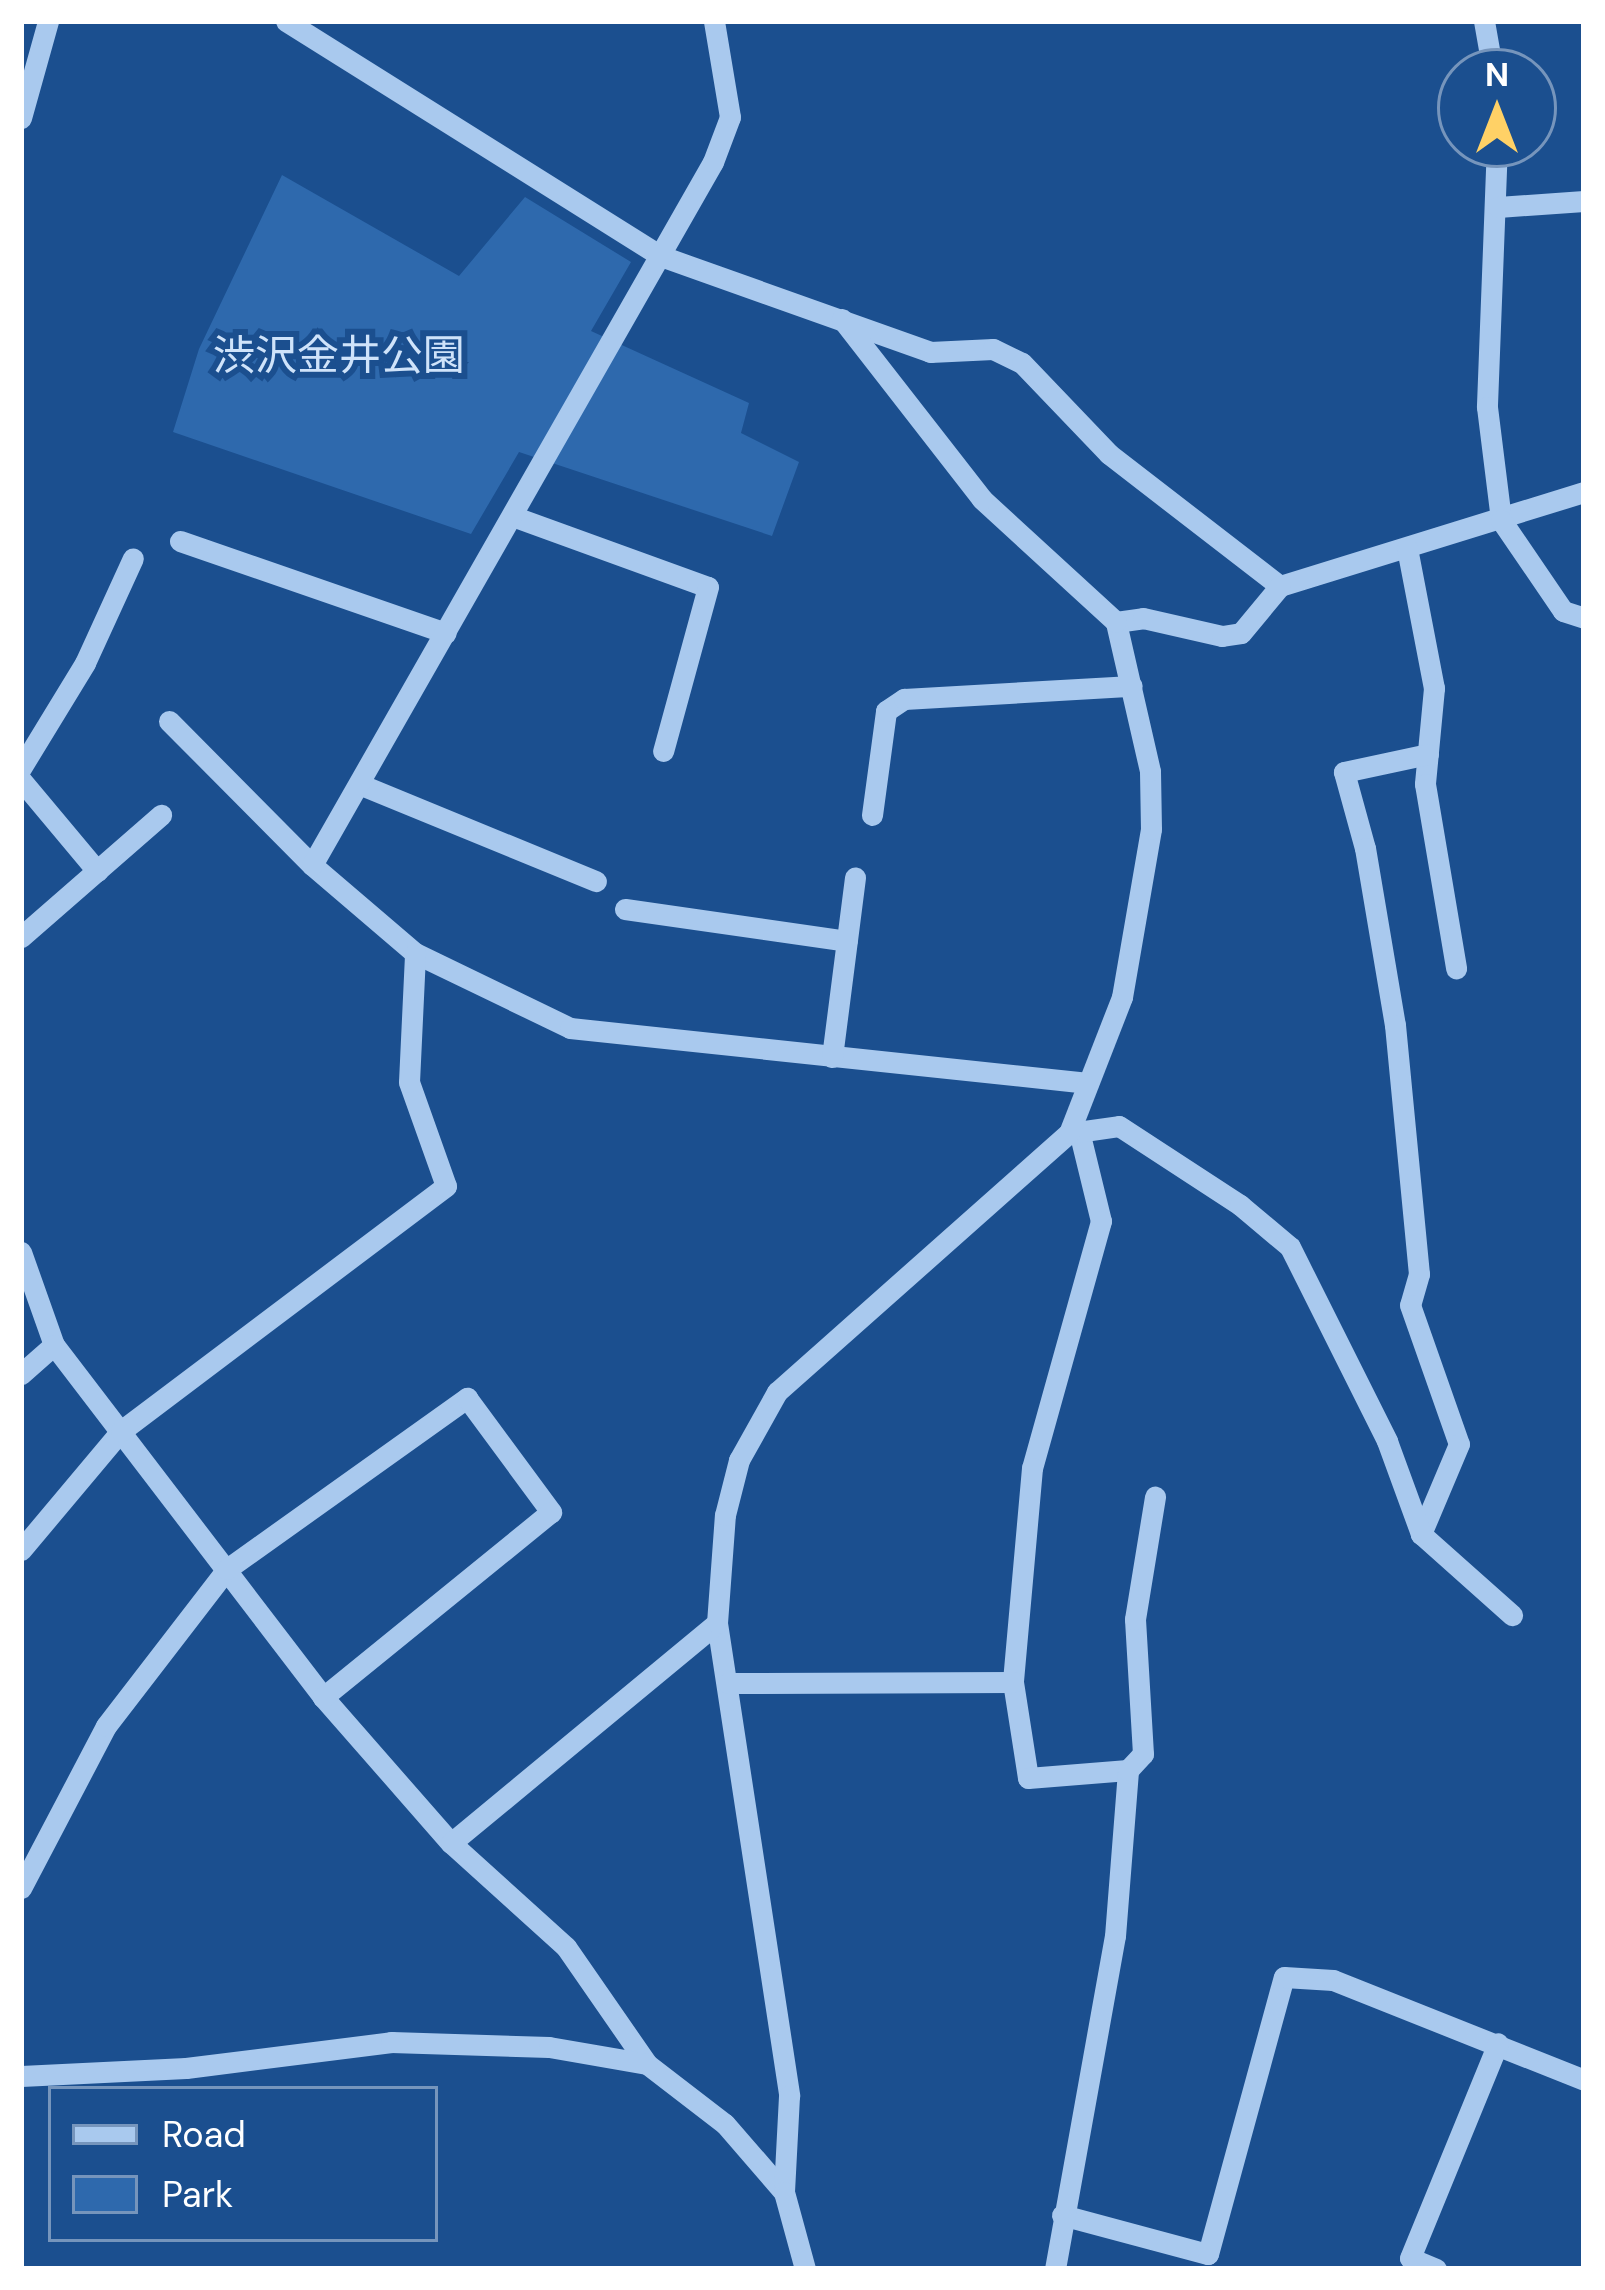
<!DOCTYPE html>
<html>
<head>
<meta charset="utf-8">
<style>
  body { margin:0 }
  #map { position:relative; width:1605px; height:2290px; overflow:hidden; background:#1b4f8f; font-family:"DM Sans","Noto Sans JP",sans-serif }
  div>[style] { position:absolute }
  .green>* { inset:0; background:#2e69ad }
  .minor>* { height:21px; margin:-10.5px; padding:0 10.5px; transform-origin:10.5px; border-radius:10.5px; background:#a9c9ee }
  span { translate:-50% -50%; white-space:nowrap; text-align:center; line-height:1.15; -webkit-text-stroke:12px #1b4f8f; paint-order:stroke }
  .park-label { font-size:42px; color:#cfe3fa }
  .frame { position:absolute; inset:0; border:24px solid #fff; pointer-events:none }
  .legend { position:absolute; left:48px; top:2086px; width:390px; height:156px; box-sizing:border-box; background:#1b4f8f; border:3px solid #7695bc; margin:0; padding:15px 21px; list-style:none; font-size:36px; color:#fff }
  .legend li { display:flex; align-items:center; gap:24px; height:60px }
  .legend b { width:60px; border:3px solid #7695bc }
  .north { position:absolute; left:1437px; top:48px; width:120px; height:120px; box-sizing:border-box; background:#1b4f8f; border:3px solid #7695bc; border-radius:50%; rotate:0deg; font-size:33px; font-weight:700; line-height:48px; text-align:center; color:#fff }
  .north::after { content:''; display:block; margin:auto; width:42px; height:54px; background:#ffd166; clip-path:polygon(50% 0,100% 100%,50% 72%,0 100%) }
</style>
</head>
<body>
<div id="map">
  <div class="green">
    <div style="clip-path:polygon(282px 175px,459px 276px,525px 197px,631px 262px,591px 331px,749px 403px,741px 433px,799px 462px,772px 536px,519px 452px,471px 534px,173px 432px,199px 349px)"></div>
  </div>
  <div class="minor">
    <div style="left:286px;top:21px;width:443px;rotate:32.1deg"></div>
    <div style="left:661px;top:256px;width:286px;rotate:19.6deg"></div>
    <div style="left:930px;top:352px;width:63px;rotate:-2.7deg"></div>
    <div style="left:993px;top:349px;width:32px;rotate:26deg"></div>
    <div style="left:1022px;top:363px;width:126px;rotate:46.3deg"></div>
    <div style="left:1109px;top:454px;width:216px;rotate:37.7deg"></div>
    <div style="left:1280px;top:586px;width:318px;rotate:-17.2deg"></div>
    <div style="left:1484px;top:21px;width:52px;rotate:80deg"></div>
    <div style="left:21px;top:118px;width:101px;rotate:-74.4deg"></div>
    <div style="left:1497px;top:144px;width:263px;rotate:92.2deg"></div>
    <div style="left:1487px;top:407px;width:114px;rotate:82.9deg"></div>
    <div style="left:1501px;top:520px;width:110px;rotate:55.7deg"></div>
    <div style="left:1563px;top:611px;width:22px;rotate:18deg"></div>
    <div style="left:1498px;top:207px;width:86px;rotate:-4deg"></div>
    <div style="left:512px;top:516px;width:208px;rotate:19.9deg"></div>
    <div style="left:708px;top:587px;width:170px;rotate:105.3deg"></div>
    <div style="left:180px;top:541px;width:281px;rotate:19.1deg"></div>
    <div style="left:1407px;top:548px;width:143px;rotate:79.1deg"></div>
    <div style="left:1434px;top:688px;width:96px;rotate:95.4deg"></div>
    <div style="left:1425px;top:784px;width:187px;rotate:80.4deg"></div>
    <div style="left:1116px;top:622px;width:27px;rotate:-8deg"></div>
    <div style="left:1143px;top:618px;width:81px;rotate:12.8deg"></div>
    <div style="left:1222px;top:636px;width:19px;rotate:-9deg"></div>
    <div style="left:1241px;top:633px;width:61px;rotate:-50.3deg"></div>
    <div style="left:169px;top:721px;width:203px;rotate:45.2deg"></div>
    <div style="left:312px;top:865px;width:135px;rotate:40.5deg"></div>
    <div style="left:415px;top:953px;width:172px;rotate:25.8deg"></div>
    <div style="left:570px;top:1028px;width:521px;rotate:6.06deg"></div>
    <div style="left:1428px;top:754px;width:86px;rotate:167.9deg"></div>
    <div style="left:1344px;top:772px;width:79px;rotate:74.6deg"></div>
    <div style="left:1365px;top:848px;width:180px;rotate:80.4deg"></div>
    <div style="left:1395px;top:1025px;width:250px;rotate:84.5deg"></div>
    <div style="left:1419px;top:1274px;width:32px;rotate:106deg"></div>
    <div style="left:1410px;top:1305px;width:147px;rotate:70.6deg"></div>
    <div style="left:1459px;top:1444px;width:98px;rotate:112.9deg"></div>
    <div style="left:1421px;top:1534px;width:122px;rotate:41.7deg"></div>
    <div style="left:21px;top:768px;width:123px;rotate:-58.6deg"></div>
    <div style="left:85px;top:663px;width:115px;rotate:-65.4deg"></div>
    <div style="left:21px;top:780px;width:119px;rotate:50.1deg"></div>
    <div style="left:359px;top:784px;width:256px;rotate:22.3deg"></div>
    <div style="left:872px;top:815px;width:105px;rotate:-82.3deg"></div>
    <div style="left:886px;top:711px;width:22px;rotate:-34deg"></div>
    <div style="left:904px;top:699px;width:228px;rotate:-3.3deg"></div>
    <div style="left:312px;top:865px;width:809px;rotate:-60.3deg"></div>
    <div style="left:713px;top:162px;width:48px;rotate:-69.3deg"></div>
    <div style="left:730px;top:117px;width:97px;rotate:-99.5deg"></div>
    <div style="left:625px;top:909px;width:224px;rotate:8.2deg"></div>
    <div style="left:21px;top:937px;width:186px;rotate:-41.1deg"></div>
    <div style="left:832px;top:1057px;width:181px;rotate:-82.7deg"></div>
    <div style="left:1079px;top:1131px;width:93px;rotate:76.3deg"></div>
    <div style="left:1101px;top:1221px;width:256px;rotate:105.6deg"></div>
    <div style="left:1032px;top:1468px;width:215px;rotate:95.1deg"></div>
    <div style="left:1013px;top:1682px;width:97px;rotate:81.1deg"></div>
    <div style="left:1028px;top:1778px;width:100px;rotate:-4.6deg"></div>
    <div style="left:1070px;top:1133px;width:49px;rotate:-8.1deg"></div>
    <div style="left:1119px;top:1126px;width:145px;rotate:33.1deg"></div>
    <div style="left:1240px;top:1205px;width:65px;rotate:40deg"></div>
    <div style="left:1290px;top:1247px;width:217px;rotate:63.4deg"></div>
    <div style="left:1387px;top:1441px;width:99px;rotate:69.9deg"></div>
    <div style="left:21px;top:1252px;width:99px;rotate:70.5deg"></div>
    <div style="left:54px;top:1345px;width:443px;rotate:52.6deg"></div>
    <div style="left:323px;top:1697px;width:194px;rotate:48.8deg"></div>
    <div style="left:451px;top:1843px;width:155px;rotate:42.1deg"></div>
    <div style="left:566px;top:1947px;width:142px;rotate:55.3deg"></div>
    <div style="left:647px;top:2064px;width:98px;rotate:37.6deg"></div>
    <div style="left:725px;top:2124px;width:90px;rotate:49.1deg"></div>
    <div style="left:21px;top:1374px;width:44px;rotate:-41.3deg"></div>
    <div style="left:21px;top:1550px;width:155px;rotate:-50deg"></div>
    <div style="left:121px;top:1431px;width:407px;rotate:-37deg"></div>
    <div style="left:446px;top:1186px;width:110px;rotate:-109.6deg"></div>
    <div style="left:409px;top:1082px;width:129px;rotate:-87.3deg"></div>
    <div style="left:717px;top:1623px;width:478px;rotate:81.3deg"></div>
    <div style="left:789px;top:2096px;width:96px;rotate:93deg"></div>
    <div style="left:784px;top:2192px;width:80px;rotate:74.7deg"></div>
    <div style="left:728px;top:1683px;width:285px;rotate:-0.2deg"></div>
    <div style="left:451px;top:1843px;width:345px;rotate:-39.6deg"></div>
    <div style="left:717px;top:1623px;width:108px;rotate:-85.8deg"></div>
    <div style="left:725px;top:1515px;width:57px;rotate:-75.7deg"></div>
    <div style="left:739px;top:1460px;width:78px;rotate:-60.8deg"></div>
    <div style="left:777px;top:1392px;width:390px;rotate:-41.6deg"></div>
    <div style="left:1069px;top:1133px;width:146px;rotate:-68.7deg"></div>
    <div style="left:1122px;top:997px;width:170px;rotate:-80.2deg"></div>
    <div style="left:1151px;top:829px;width:58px;rotate:-91deg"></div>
    <div style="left:1150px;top:771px;width:153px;rotate:-102.9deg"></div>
    <div style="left:1116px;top:622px;width:182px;rotate:-137.5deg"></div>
    <div style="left:982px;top:499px;width:228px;rotate:-127.9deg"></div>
    <div style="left:21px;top:1888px;width:183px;rotate:-62.3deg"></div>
    <div style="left:106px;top:1726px;width:198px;rotate:-52.4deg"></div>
    <div style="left:227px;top:1569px;width:295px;rotate:-35.5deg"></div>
    <div style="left:467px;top:1398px;width:142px;rotate:53.6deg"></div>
    <div style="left:551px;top:1512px;width:294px;rotate:140.9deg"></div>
    <div style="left:21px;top:2076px;width:165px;rotate:-2.8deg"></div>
    <div style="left:186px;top:2068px;width:207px;rotate:-7.2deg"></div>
    <div style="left:391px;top:2042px;width:158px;rotate:1.8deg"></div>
    <div style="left:549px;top:2047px;width:99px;rotate:9.8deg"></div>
    <div style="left:1062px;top:2215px;width:151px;rotate:15deg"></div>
    <div style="left:1208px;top:2254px;width:287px;rotate:-74.7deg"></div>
    <div style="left:1284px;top:1977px;width:49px;rotate:3.5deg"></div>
    <div style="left:1333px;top:1980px;width:270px;rotate:21.7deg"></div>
    <div style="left:1055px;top:2269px;width:338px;rotate:-79.8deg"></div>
    <div style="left:1115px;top:1936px;width:167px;rotate:-85.5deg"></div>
    <div style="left:1128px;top:1770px;width:22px;rotate:-47deg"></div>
    <div style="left:1143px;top:1754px;width:135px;rotate:-93.4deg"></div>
    <div style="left:1135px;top:1619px;width:124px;rotate:-80.7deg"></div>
    <div style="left:1436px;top:2269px;width:28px;rotate:-157deg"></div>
    <div style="left:1410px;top:2258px;width:232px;rotate:-67.7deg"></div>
  </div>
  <div class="park-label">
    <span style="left:339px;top:356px">渋沢金井公園</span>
  </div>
  <div class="frame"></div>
  <ul class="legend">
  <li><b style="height:15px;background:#a9c9ee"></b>Road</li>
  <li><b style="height:33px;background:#2e69ad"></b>Park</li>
  </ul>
  <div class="north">N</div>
</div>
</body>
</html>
